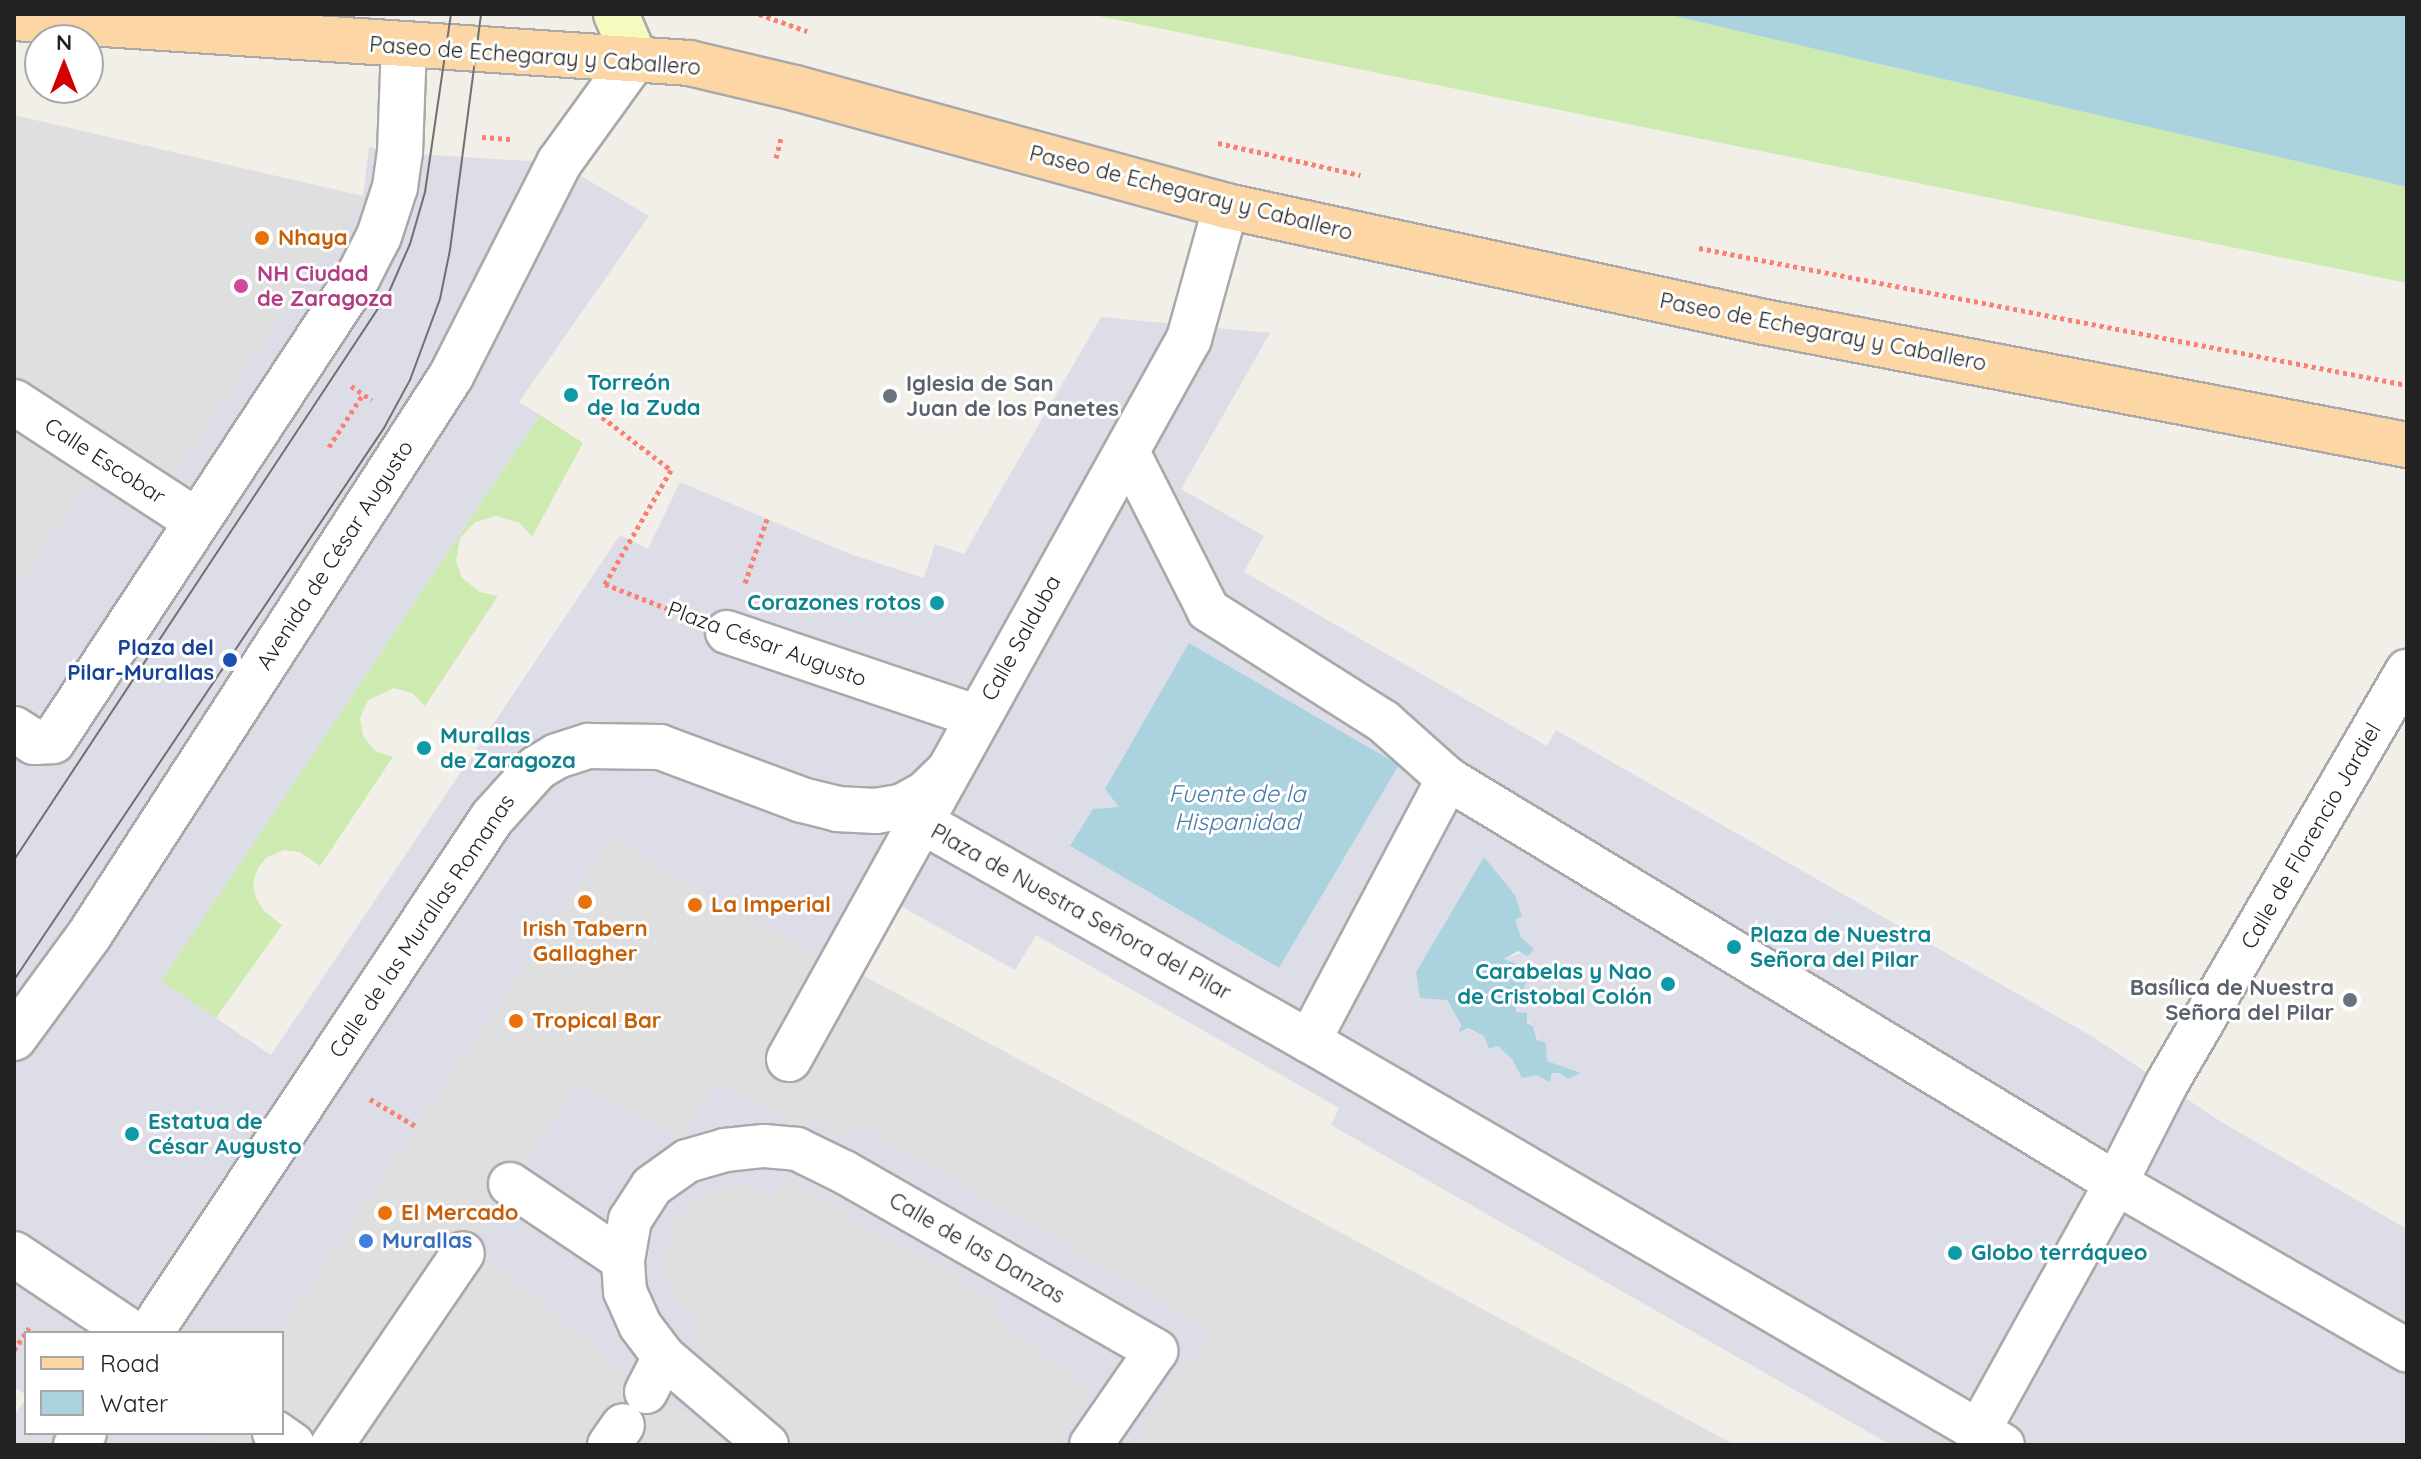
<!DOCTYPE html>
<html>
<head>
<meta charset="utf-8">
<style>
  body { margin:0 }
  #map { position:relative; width:2421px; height:1459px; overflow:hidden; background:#f2efe9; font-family:Quicksand,sans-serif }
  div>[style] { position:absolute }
  .residential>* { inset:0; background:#e0dfdf }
  .grass>* { inset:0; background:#cdebb0 }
  .plaza>* { inset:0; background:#dddde8 }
  .water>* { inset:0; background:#aad3df }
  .path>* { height:5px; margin-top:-2.5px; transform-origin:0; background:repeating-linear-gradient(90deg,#fa8072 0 4px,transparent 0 8px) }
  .roads { filter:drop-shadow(2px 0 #a9a9a9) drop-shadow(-2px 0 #a9a9a9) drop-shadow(0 2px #a9a9a9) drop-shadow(0 -2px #a9a9a9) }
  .pedestrian>* { height:42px; margin:-21px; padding:0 21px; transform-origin:21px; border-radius:21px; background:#fff }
  .minor>* { height:44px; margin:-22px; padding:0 22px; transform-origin:22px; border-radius:22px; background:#fff }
  .secondary>* { height:44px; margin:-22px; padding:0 22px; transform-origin:22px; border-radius:22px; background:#f7fabf }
  .primary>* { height:44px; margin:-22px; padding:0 22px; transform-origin:22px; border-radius:22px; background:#fcd6a4 }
  .tram>* { height:2px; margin:-1px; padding:0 1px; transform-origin:1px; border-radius:1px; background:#707070 }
  .dots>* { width:22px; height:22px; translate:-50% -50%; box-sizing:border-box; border:4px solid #fff; border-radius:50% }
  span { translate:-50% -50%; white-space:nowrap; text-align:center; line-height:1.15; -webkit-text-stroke:6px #fff; paint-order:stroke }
  .street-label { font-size:22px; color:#222 }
  .food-label { font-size:22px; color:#c56008; font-weight:700 }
  .left { translate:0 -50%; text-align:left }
  .hotel-label { font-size:22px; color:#b23c85; font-weight:700 }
  .culture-label { font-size:22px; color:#0d838f; font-weight:700 }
  .right { translate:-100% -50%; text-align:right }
  .worship-label { font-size:22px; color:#5b616d; font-weight:700 }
  .transit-label { font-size:22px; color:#164399; font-weight:700 }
  .shop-label { font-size:22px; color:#366cbe; font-weight:700 }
  .water-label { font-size:24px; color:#4a7aab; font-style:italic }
  .frame { position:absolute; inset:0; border:16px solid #222; pointer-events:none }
  .legend { position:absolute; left:24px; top:1331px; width:260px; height:104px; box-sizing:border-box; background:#fff; border:2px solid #a7a7a7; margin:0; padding:10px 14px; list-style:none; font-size:24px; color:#222 }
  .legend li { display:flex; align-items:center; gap:16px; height:40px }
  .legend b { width:40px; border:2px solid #a7a7a7 }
  .north { position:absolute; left:24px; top:24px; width:80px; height:80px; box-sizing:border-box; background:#fff; border:2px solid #a7a7a7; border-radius:50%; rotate:0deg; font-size:22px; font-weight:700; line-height:32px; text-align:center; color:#222 }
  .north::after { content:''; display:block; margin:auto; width:28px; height:36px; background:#d40000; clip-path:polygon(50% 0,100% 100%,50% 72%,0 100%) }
</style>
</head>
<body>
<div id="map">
  <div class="residential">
    <div style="clip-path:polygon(14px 115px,363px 196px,14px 744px)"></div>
    <div style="clip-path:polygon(610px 839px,1735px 1445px,112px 1445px,120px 1433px,282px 1433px,282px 1333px,188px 1333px)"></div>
  </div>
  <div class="grass">
    <div style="clip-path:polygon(1089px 14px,1666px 14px,2407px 187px,2407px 283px)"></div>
    <div style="clip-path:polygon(540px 415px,583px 443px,532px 537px,520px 523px,496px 516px,475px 522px,460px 538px,456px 561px,462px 578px,480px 592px,498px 596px,425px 706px,412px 693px,394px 688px,368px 700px,360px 718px,363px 736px,375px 751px,393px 757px,320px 866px,300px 852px,284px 850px,266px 858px,258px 868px,253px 882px,256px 898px,264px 911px,282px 925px,216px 1018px,161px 981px)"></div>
  </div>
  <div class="plaza">
    <div style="clip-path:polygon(evenodd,369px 147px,400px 153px,559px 163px,649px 216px,519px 402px,540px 415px,161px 981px,271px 1055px,620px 535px,648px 549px,680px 482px,850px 554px,924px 578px,935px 544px,964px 554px,1101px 317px,1270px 333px,1181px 489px,1264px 536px,1244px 572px,1547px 746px,1556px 730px,2093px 1037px,2223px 1123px,2407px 1229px,2407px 1445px,1891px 1445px,1331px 1125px,1339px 1108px,1036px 935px,1015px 970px,879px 894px,838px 966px,610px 839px,279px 1333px,26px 1333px,26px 1395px,14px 1387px,14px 589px,116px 443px,174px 476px,363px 196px,369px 147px,1399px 765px,1279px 968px,1070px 846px,1120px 808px,1399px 765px,369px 147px,1484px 858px,1521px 937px,1534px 949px,1503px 959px,1525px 968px,1516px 1012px,1533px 1026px,1546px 1061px,1580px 1073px,1552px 1073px,1550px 1081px,1537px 1075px,1484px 1036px,1461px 1026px,1447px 1000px,1426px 996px,1416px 972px,1484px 858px)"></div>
    <div style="clip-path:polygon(578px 1083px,682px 1141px,715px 1083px,805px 1131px,812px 1118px,847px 1138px,856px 1123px,1214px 1331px,1197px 1361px,1185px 1356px,1134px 1445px,1055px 1445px,1091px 1391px,993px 1317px,1000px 1303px,783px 1178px,773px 1195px,745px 1186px,714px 1189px,690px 1202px,674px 1221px,664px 1261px,670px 1289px,678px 1302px,700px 1321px,690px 1339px,788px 1445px,742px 1445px,646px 1392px,504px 1270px,463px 1253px)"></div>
    <div style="clip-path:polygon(26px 1398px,26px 1433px,211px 1433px,227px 1445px,14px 1445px,14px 1416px)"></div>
  </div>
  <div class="water">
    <div style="clip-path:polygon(1666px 14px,2407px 14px,2407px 187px,2093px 114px)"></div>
    <div style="clip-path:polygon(1189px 643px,1399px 765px,1279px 968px,1070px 846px,1093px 809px,1119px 807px,1105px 789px)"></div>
    <div style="clip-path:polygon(1484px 857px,1515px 895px,1522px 916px,1515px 920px,1521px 937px,1534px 949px,1528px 956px,1518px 951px,1504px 959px,1525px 967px,1523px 972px,1529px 977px,1524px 988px,1527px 998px,1517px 999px,1516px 1012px,1527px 1013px,1527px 1023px,1533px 1026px,1537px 1040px,1546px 1043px,1547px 1061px,1581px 1073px,1567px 1079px,1560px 1073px,1552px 1073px,1550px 1082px,1537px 1075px,1522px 1078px,1512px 1059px,1498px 1046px,1489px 1049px,1484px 1036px,1468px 1028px,1459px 1032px,1461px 1025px,1447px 1000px,1420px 998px,1416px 972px)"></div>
  </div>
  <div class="path">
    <div style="left:759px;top:14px;width:51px;rotate:19.5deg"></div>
    <div style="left:482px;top:137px;width:31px;rotate:4deg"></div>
    <div style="left:1218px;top:143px;width:146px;rotate:12.7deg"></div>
    <div style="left:776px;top:158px;width:21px;rotate:-76deg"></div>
    <div style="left:1699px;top:248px;width:721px;rotate:10.95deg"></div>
    <div style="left:351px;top:386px;width:25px;rotate:34deg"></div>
    <div style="left:602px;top:417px;width:87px;rotate:37.5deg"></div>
    <div style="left:671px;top:470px;width:132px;rotate:120.1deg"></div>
    <div style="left:605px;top:584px;width:82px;rotate:21.5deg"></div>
    <div style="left:329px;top:447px;width:63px;rotate:-57.3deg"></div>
    <div style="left:745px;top:583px;width:68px;rotate:-71deg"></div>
    <div style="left:370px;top:1099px;width:55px;rotate:30.8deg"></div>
    <div style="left:14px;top:1350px;width:27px;rotate:-56deg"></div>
  </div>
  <div class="roads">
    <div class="pedestrian">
      <div style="left:1127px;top:450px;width:179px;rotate:63.1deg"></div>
      <div style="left:1208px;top:610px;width:207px;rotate:32.4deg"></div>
      <div style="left:1383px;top:721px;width:87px;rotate:41.7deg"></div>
      <div style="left:1448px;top:779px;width:781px;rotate:31.17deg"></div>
      <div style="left:2116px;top:1183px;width:336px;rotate:29.9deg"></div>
      <div style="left:727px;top:632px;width:265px;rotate:18.7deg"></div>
      <div style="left:895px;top:807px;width:476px;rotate:29.5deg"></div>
      <div style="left:1309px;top:1041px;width:803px;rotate:30.21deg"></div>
      <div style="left:1309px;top:1041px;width:297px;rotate:-62.1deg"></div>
      <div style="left:510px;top:1184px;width:136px;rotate:33.9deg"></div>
      <div style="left:646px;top:1392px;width:39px;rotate:-63deg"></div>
      <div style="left:332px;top:1445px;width:232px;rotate:-55.7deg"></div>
      <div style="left:609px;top:1445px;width:24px;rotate:-55deg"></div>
      <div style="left:767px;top:1445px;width:135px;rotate:-139.5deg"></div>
      <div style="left:664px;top:1357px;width:40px;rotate:-127deg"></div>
      <div style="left:640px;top:1325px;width:37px;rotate:-114deg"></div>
      <div style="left:625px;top:1291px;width:31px;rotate:-94deg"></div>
      <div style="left:623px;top:1260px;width:41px;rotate:-80.1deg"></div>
      <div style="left:630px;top:1220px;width:40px;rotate:-57.1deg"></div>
      <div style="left:652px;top:1186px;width:43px;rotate:-35.5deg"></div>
      <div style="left:687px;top:1161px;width:40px;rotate:-16deg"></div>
      <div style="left:725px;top:1150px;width:39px;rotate:-6deg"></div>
      <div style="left:764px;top:1146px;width:33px;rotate:5deg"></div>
      <div style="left:797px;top:1149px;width:52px;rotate:26.1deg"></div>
      <div style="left:844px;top:1172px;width:360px;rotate:29.8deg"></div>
      <div style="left:1156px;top:1351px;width:114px;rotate:124.7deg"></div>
      <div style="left:1982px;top:1445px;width:14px;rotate:-107deg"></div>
      <div style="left:1978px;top:1432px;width:285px;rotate:-61deg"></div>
      <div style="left:2116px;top:1183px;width:112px;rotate:-63deg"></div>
      <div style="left:2167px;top:1083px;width:477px;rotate:-59.8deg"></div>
    </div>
    <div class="minor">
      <div style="left:14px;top:402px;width:216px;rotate:33.1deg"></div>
      <div style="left:14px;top:729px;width:24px;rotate:33deg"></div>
      <div style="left:34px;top:742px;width:19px;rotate:-3deg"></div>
      <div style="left:53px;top:741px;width:555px;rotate:-56.68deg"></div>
      <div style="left:358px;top:277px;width:46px;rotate:-62.9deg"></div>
      <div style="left:379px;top:236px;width:52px;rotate:-71.9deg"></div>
      <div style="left:395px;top:187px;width:34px;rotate:-82deg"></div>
      <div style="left:400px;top:153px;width:108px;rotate:-87.9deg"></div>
      <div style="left:14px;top:1038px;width:129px;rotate:-53.8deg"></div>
      <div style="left:90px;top:934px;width:665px;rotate:-57.1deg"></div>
      <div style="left:451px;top:376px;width:239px;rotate:-63.1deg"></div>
      <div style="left:559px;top:163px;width:130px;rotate:-54.1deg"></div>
      <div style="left:789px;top:1059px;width:824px;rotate:-60.95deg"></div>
      <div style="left:1189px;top:339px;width:138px;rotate:-74.5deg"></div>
      <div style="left:14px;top:1254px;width:142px;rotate:33.8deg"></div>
      <div style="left:150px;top:1333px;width:618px;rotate:-56.41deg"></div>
      <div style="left:492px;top:818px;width:67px;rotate:-48deg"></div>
      <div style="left:537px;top:768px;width:23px;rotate:-31deg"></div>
      <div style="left:557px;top:756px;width:33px;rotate:-18deg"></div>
      <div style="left:588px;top:746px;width:72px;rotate:0.8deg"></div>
      <div style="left:660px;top:747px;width:152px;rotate:20.5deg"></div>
      <div style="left:802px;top:800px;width:36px;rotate:14deg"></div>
      <div style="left:837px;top:809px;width:39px;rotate:3deg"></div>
      <div style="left:876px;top:811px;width:27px;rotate:-10deg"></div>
      <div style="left:903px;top:806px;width:26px;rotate:-29deg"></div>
      <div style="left:926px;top:793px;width:29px;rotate:-44deg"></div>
      <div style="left:275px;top:1433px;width:21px;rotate:35deg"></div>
      <div style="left:76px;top:1445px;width:14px;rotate:-56deg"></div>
    </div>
    <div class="secondary">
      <div style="left:616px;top:14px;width:48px;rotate:66.6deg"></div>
    </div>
    <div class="primary">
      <div style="left:14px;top:18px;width:676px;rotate:3.81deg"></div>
      <div style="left:689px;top:63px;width:109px;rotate:13.3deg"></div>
      <div style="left:795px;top:88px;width:447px;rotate:15.3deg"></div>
      <div style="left:1226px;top:206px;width:550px;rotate:12.17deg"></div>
      <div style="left:1764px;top:322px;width:655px;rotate:10.83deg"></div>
    </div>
  </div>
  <div class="tram">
    <div style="left:14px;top:860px;width:681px;rotate:-56.57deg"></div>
    <div style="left:389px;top:292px;width:52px;rotate:-66.4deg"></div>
    <div style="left:410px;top:244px;width:54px;rotate:-73.9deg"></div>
    <div style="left:425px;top:192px;width:180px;rotate:-81.7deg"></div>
    <div style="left:14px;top:980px;width:665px;rotate:-56.17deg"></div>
    <div style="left:384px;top:428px;width:55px;rotate:-61.6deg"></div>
    <div style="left:410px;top:380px;width:86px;rotate:-69.7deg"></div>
    <div style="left:440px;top:299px;width:50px;rotate:-78.5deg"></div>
    <div style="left:450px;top:250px;width:238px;rotate:-82.5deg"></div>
  </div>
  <div class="dots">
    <div style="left:262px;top:238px;background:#e8710a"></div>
    <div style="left:241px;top:286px;background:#d1479c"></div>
    <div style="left:571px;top:395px;background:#0f9aa8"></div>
    <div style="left:890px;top:396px;background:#6b7280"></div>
    <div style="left:937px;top:603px;background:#0f9aa8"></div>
    <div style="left:230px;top:660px;background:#1a4fb4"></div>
    <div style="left:424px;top:748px;background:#0f9aa8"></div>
    <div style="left:585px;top:902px;background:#e8710a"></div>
    <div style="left:695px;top:905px;background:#e8710a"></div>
    <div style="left:1734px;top:947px;background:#0f9aa8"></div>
    <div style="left:1668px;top:984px;background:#0f9aa8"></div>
    <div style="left:2350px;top:1000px;background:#6b7280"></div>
    <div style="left:516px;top:1021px;background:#e8710a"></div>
    <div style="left:132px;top:1134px;background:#0f9aa8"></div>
    <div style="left:385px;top:1213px;background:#e8710a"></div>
    <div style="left:366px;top:1241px;background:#3f7fe0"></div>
    <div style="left:1955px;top:1253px;background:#0f9aa8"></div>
  </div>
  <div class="street-label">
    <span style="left:535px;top:56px;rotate:4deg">Paseo de Echegaray y Caballero</span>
    <span style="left:1191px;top:193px;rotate:14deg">Paseo de Echegaray y Caballero</span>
    <span style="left:1823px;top:332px;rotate:11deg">Paseo de Echegaray y Caballero</span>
    <span style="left:105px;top:461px;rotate:33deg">Calle Escobar</span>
    <span style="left:335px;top:555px;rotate:-57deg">Avenida de César Augusto</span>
    <span style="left:1021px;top:638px;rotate:-61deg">Calle Salduba</span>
    <span style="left:767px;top:644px;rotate:20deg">Plaza César Augusto</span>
    <span style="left:2311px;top:836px;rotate:-60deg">Calle de Florencio Jardiel</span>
    <span style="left:1081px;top:912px;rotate:29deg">Plaza de Nuestra Señora del Pilar</span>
    <span style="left:422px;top:926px;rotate:-56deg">Calle de las Murallas Romanas</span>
    <span style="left:977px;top:1248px;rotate:30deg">Calle de las Danzas</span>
  </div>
  <div class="food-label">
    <span class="left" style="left:278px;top:238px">Nhaya</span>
    <span class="left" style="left:711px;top:905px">La Imperial</span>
    <span style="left:585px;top:941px">Irish Tabern<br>Gallagher</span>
    <span class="left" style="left:532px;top:1021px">Tropical Bar</span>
    <span class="left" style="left:401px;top:1213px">El Mercado</span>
  </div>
  <div class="hotel-label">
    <span class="left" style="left:257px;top:286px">NH Ciudad<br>de Zaragoza</span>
  </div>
  <div class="culture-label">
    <span class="left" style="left:587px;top:395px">Torreón<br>de la Zuda</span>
    <span class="right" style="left:921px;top:603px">Corazones rotos</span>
    <span class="left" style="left:440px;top:748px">Murallas<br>de Zaragoza</span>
    <span class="left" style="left:1750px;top:947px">Plaza de Nuestra<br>Señora del Pilar</span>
    <span class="right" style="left:1652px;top:984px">Carabelas y Nao<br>de Cristobal Colón</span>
    <span class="left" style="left:148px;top:1134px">Estatua de<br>César Augusto</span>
    <span class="left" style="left:1971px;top:1253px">Globo terráqueo</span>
  </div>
  <div class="worship-label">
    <span class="left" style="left:906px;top:396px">Iglesia de San<br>Juan de los Panetes</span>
    <span class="right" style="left:2334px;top:1000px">Basílica de Nuestra<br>Señora del Pilar</span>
  </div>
  <div class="transit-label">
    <span class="right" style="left:214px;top:660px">Plaza del<br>Pilar-Murallas</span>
  </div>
  <div class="shop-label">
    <span class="left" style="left:382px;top:1241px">Murallas</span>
  </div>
  <div class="water-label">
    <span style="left:1237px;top:808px">Fuente de la<br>Hispanidad</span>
  </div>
  <div class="frame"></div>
  <ul class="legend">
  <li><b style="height:10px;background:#fcd6a4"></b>Road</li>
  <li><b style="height:22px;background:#aad3df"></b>Water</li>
  </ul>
  <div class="north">N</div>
</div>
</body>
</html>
